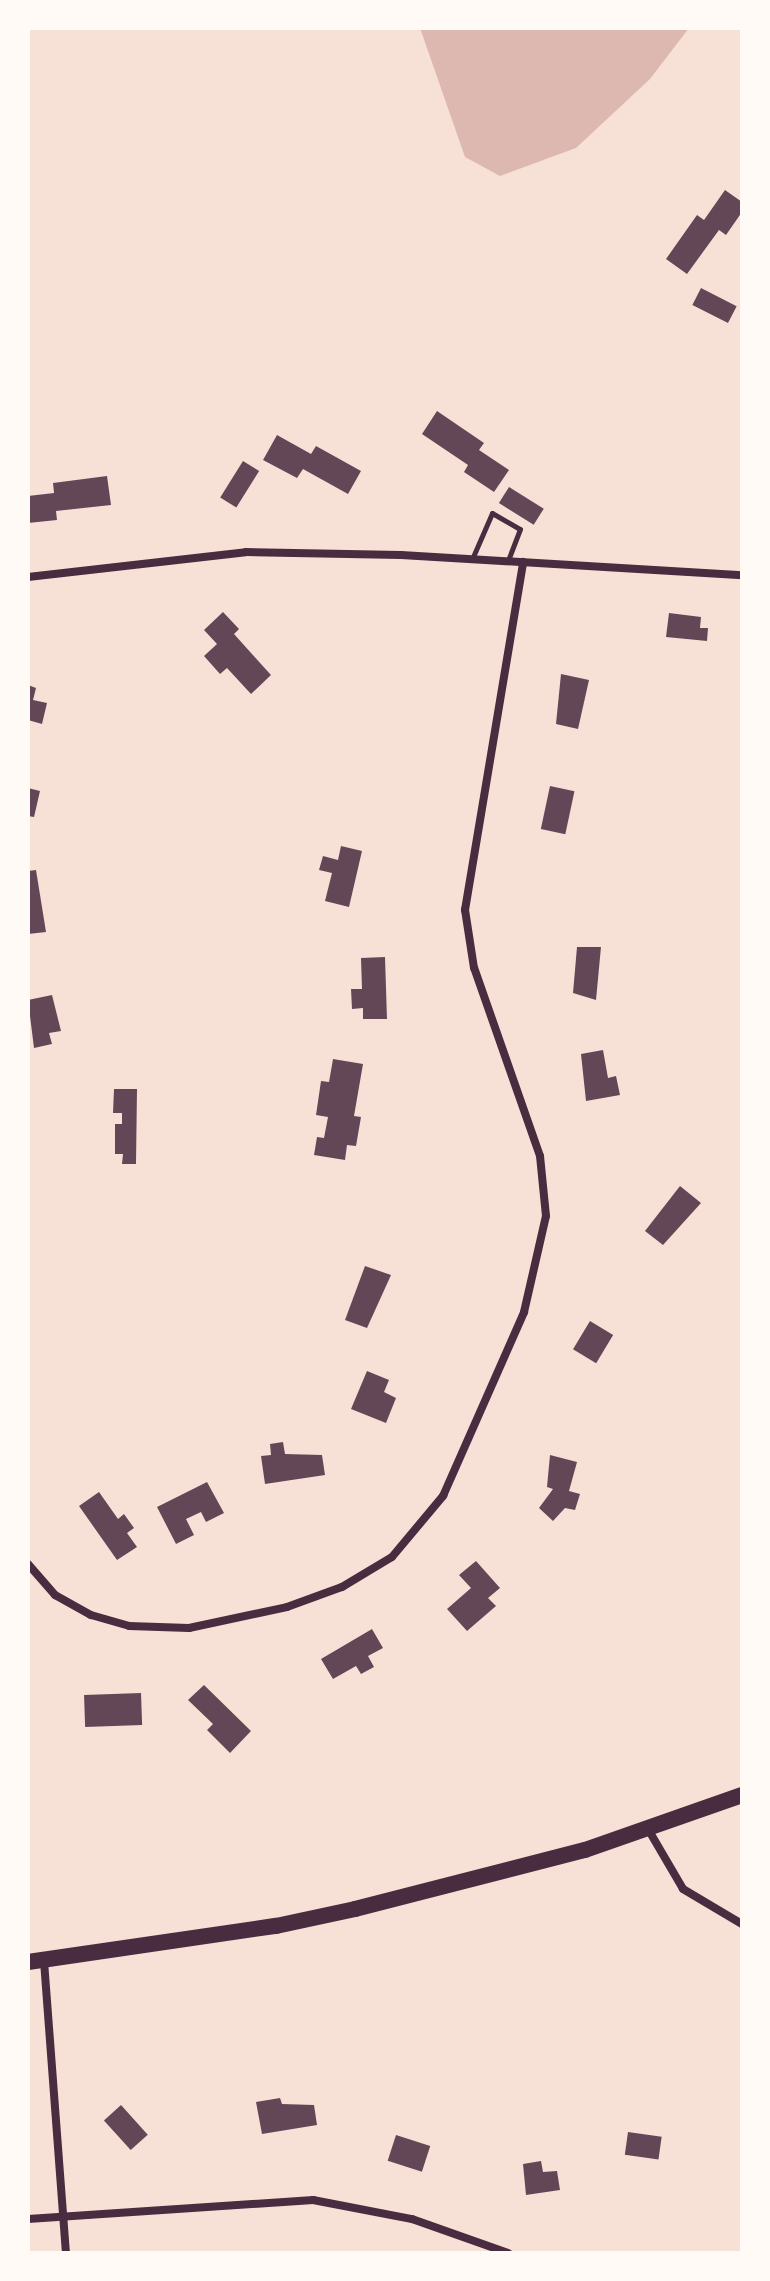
<!DOCTYPE html>
<html>
<head>
<meta charset="utf-8">
<style>
  body { margin:0 }
  #map { position:relative; width:770px; height:2281px; overflow:hidden; background:#f7e1d7; font-family:Jost,sans-serif }
  div>[style] { position:absolute }
  .water>* { inset:0; background:#dcb8b0 }
  .building>* { inset:0; background:#644757; transform-origin:0 0 }
  .service>* { height:5px; margin:-2.5px; padding:0 2.5px; transform-origin:2.5px; border-radius:2.5px; background:#4a2c40 }
  .minor>* { height:8px; margin:-4px; padding:0 4px; transform-origin:4px; border-radius:4px; background:#4a2c40 }
  .primary>* { height:16px; margin:-8px; padding:0 8px; transform-origin:8px; border-radius:8px; background:#4a2c40 }
  span { translate:-50% -50%; white-space:nowrap; text-align:center; line-height:1.15; -webkit-text-stroke:8px #fffaf5; paint-order:stroke }
  .frame { position:absolute; inset:0; border:30px solid #fffaf5; pointer-events:none }
</style>
</head>
<body>
<div id="map">
  <div class="water">
    <div style="clip-path:polygon(420px 28px,689px 28px,650px 79px,576px 148px,500px 176px,465px 157px)"></div>
  </div>
  <div class="building">
    <div style="clip-path:polygon(725px 190px,742px 202px,742px 212px,726px 235px,719px 230px,687px 274px,666px 259px,697px 215px,704px 220px)"></div>
    <div style="left:701px;top:288px;width:40px;height:19px;rotate:27deg"></div>
    <div style="clip-path:polygon(437px 411px,484px 443px,479px 450px,509px 470px,494px 492px,464px 472px,468px 465px,422px 434px)"></div>
    <div style="clip-path:polygon(277px 435px,311px 454px,316px 446px,361px 471px,348px 494px,303px 469px,297px 478px,263px 460px)"></div>
    <div style="left:243px;top:461px;width:19px;height:43px;rotate:32deg"></div>
    <div style="clip-path:polygon(107px 476px,111px 505px,56px 511px,57px 520px,28px 523px,28px 496px,54px 493px,53px 483px)"></div>
    <div style="left:509px;top:487px;width:41px;height:19px;rotate:32deg"></div>
    <div style="clip-path:polygon(223px 612px,239px 629px,234px 634px,271px 675px,251px 694px,227px 668px,220px 674px,204px 656px,217px 644px,204px 630px)"></div>
    <div style="clip-path:polygon(669px 613px,701px 617px,700px 628px,708px 628px,707px 641px,666px 637px)"></div>
    <div style="clip-path:polygon(561px 674px,589px 680px,578px 729px,556px 724px)"></div>
    <div style="clip-path:polygon(28px 685px,36px 688px,33px 700px,47px 703px,42px 724px,28px 720px)"></div>
    <div style="left:550px;top:786px;width:25px;height:44px;rotate:12deg"></div>
    <div style="clip-path:polygon(28px 788px,40px 791px,34px 817px,28px 816px)"></div>
    <div style="clip-path:polygon(341px 846px,362px 851px,349px 907px,325px 901px,332px 873px,319px 870px,323px 856px,338px 860px)"></div>
    <div style="clip-path:polygon(36px 870px,46px 932px,28px 934px,28px 871px)"></div>
    <div style="clip-path:polygon(577px 947px,601px 947px,596px 1000px,573px 993px)"></div>
    <div style="clip-path:polygon(385px 957px,387px 1019px,363px 1019px,363px 1008px,352px 1009px,351px 989px,362px 989px,361px 958px)"></div>
    <div style="clip-path:polygon(52px 995px,61px 1031px,49px 1033px,52px 1044px,34px 1048px,28px 1000px)"></div>
    <div style="clip-path:polygon(603px 1050px,608px 1078px,616px 1076px,620px 1095px,586px 1101px,581px 1054px)"></div>
    <div style="clip-path:polygon(333px 1059px,363px 1064px,354px 1116px,361px 1117px,356px 1146px,347px 1145px,345px 1160px,314px 1155px,317px 1137px,324px 1138px,328px 1117px,316px 1115px,321px 1081px,329px 1082px)"></div>
    <div style="clip-path:polygon(114px 1089px,137px 1089px,136px 1164px,122px 1164px,123px 1154px,115px 1154px,115px 1124px,122px 1124px,122px 1113px,113px 1113px)"></div>
    <div style="clip-path:polygon(680px 1186px,701px 1203px,663px 1245px,645px 1231px)"></div>
    <div style="clip-path:polygon(365px 1266px,391px 1275px,367px 1328px,345px 1320px)"></div>
    <div style="left:590px;top:1321px;width:27px;height:33px;rotate:31deg"></div>
    <div style="clip-path:polygon(367px 1371px,389px 1380px,384px 1392px,396px 1398px,386px 1423px,351px 1409px)"></div>
    <div style="clip-path:polygon(283px 1442px,285px 1454px,322px 1455px,325px 1475px,265px 1484px,261px 1456px,271px 1455px,270px 1444px)"></div>
    <div style="clip-path:polygon(550px 1455px,577px 1462px,569px 1491px,580px 1494px,575px 1510px,565px 1508px,553px 1521px,539px 1508px,553px 1489px,547px 1487px)"></div>
    <div style="clip-path:polygon(207px 1482px,224px 1513px,206px 1522px,201px 1512px,186px 1519px,194px 1535px,176px 1544px,157px 1507px)"></div>
    <div style="clip-path:polygon(99px 1492px,118px 1519px,124px 1514px,134px 1528px,127px 1533px,137px 1547px,117px 1560px,79px 1506px)"></div>
    <div style="clip-path:polygon(476px 1561px,500px 1588px,488px 1598px,496px 1606px,467px 1631px,447px 1609px,471px 1588px,459px 1575px)"></div>
    <div style="clip-path:polygon(372px 1629px,383px 1648px,368px 1656px,374px 1667px,361px 1674px,356px 1666px,333px 1679px,321px 1659px)"></div>
    <div style="clip-path:polygon(204px 1685px,251px 1731px,230px 1753px,207px 1730px,213px 1724px,188px 1700px)"></div>
    <div style="left:141px;top:1693px;width:32px;height:57px;rotate:88deg"></div>
    <div style="clip-path:polygon(280px 2098px,282px 2104px,314px 2105px,317px 2125px,262px 2134px,256px 2102px)"></div>
    <div style="left:121px;top:2105px;width:40px;height:23px;rotate:48deg"></div>
    <div style="left:628px;top:2132px;width:34px;height:23px;rotate:8deg"></div>
    <div style="left:396px;top:2135px;width:36px;height:27px;rotate:18deg"></div>
    <div style="clip-path:polygon(541px 2161px,543px 2172px,557px 2171px,560px 2190px,526px 2195px,523px 2164px)"></div>
  </div>
  <div class="service">
    <div style="left:472px;top:559px;width:50px;rotate:-66.5deg"></div>
    <div style="left:492px;top:513px;width:32px;rotate:30deg"></div>
    <div style="left:520px;top:529px;width:33px;rotate:111deg"></div>
  </div>
  <div class="minor">
    <div style="left:28px;top:577px;width:219px;rotate:-6.5deg"></div>
    <div style="left:246px;top:552px;width:155px;rotate:1.1deg"></div>
    <div style="left:401px;top:555px;width:342px;rotate:3.4deg"></div>
    <div style="left:28px;top:1564px;width:41px;rotate:48.9deg"></div>
    <div style="left:55px;top:1595px;width:41px;rotate:29.1deg"></div>
    <div style="left:91px;top:1615px;width:40px;rotate:16deg"></div>
    <div style="left:129px;top:1626px;width:60px;rotate:1.9deg"></div>
    <div style="left:189px;top:1628px;width:100px;rotate:-12.1deg"></div>
    <div style="left:287px;top:1607px;width:59px;rotate:-20deg"></div>
    <div style="left:342px;top:1587px;width:58px;rotate:-31deg"></div>
    <div style="left:392px;top:1557px;width:80px;rotate:-50.1deg"></div>
    <div style="left:443px;top:1496px;width:201px;rotate:-66.2deg"></div>
    <div style="left:524px;top:1312px;width:98px;rotate:-77.1deg"></div>
    <div style="left:546px;top:1216px;width:60px;rotate:-95.7deg"></div>
    <div style="left:540px;top:1156px;width:199px;rotate:-109.3deg"></div>
    <div style="left:474px;top:968px;width:59px;rotate:-98.8deg"></div>
    <div style="left:465px;top:910px;width:353px;rotate:-80.5deg"></div>
    <div style="left:648px;top:1829px;width:69px;rotate:59.7deg"></div>
    <div style="left:683px;top:1889px;width:69px;rotate:30.7deg"></div>
    <div style="left:44px;top:1961px;width:293px;rotate:85.7deg"></div>
    <div style="left:28px;top:2219px;width:286px;rotate:-3.8deg"></div>
    <div style="left:313px;top:2200px;width:101px;rotate:10.9deg"></div>
    <div style="left:412px;top:2219px;width:102px;rotate:19.5deg"></div>
  </div>
  <div class="primary">
    <div style="left:28px;top:1962px;width:251px;rotate:-8.3deg"></div>
    <div style="left:276px;top:1926px;width:81px;rotate:-12.1deg"></div>
    <div style="left:355px;top:1909px;width:237px;rotate:-14.4deg"></div>
    <div style="left:585px;top:1850px;width:166px;rotate:-19.3deg"></div>
  </div>
  <div class="frame"></div>
</div>
</body>
</html>
